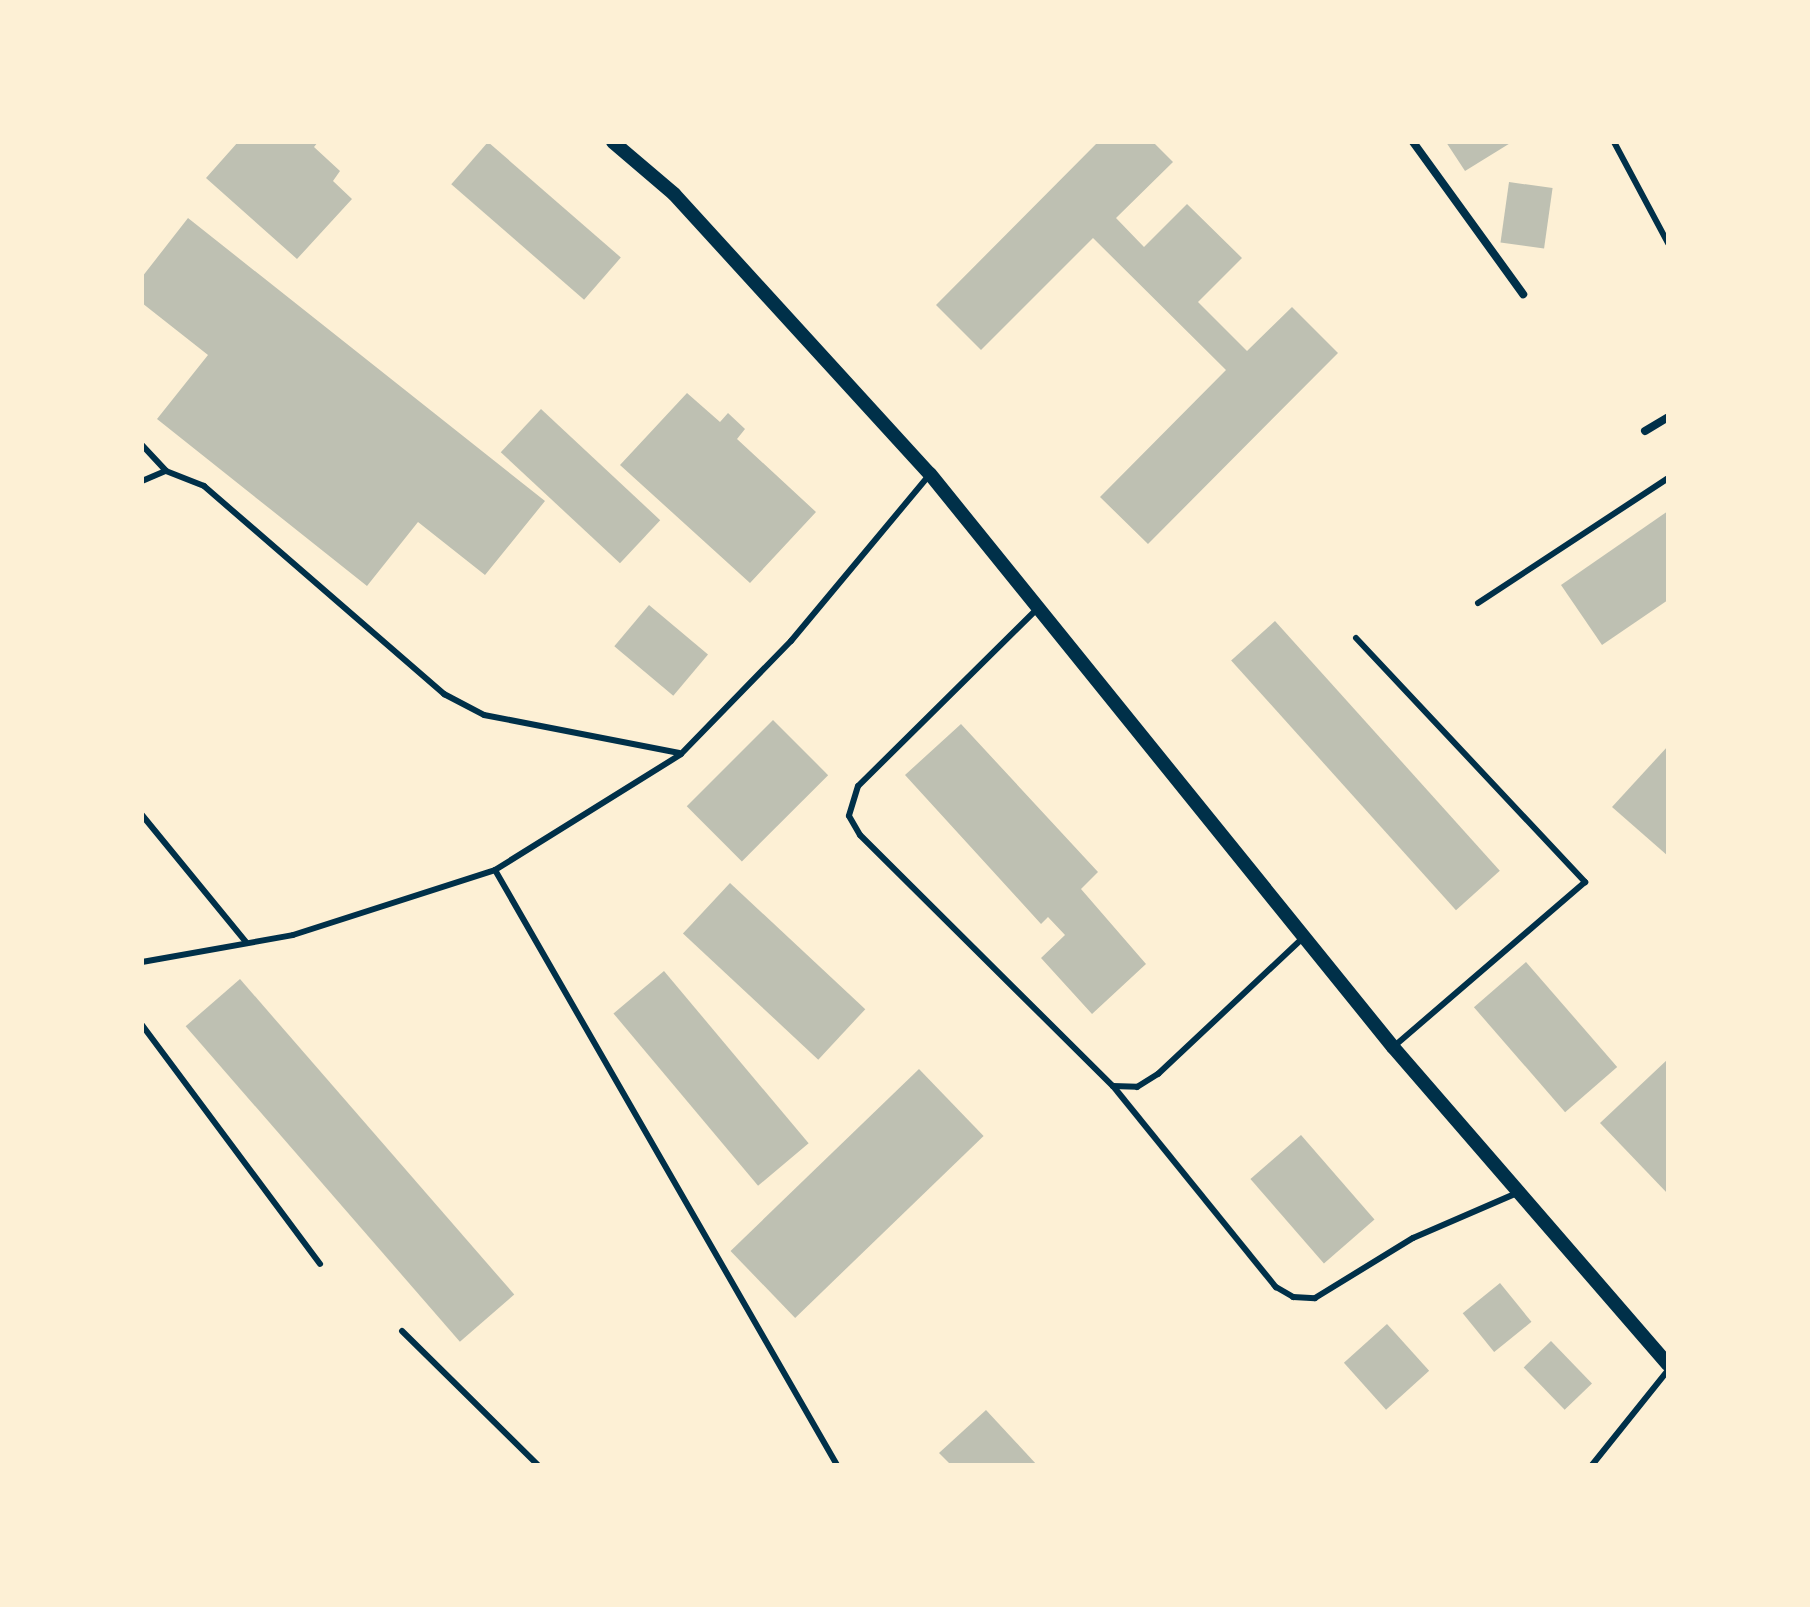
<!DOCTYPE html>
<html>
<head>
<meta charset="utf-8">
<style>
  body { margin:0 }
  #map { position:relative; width:1810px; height:1607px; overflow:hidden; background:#fdf0d5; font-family:"DM Sans",sans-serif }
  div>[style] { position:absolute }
  .building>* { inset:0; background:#bec0b2; transform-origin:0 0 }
  .service>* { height:6px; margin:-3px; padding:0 3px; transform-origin:3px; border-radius:3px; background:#003049 }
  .minor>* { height:8px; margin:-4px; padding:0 4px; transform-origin:4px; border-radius:4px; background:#003049 }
  .tertiary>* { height:14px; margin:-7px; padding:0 7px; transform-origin:7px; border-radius:7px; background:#003049 }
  span { translate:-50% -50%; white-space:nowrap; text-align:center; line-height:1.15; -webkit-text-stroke:6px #fdf0d5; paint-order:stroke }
  .frame { position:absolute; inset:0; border:144px solid #fdf0d5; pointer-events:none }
</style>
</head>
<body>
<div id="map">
  <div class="building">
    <div style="clip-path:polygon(238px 142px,318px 142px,314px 147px,340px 171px,333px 181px,352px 199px,297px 259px,206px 178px)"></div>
    <div style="left:488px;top:142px;width:176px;height:56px;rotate:41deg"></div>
    <div style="clip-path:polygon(1098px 142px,1153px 142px,1173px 162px,1116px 218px,1144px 247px,1187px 204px,1242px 258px,1198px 302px,1247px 351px,1292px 307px,1338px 353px,1148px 544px,1100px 497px,1226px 370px,1093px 238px,981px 350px,936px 305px)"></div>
    <div style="clip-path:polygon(1446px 142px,1512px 142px,1465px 171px)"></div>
    <div style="left:1509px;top:182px;width:44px;height:61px;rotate:8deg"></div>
    <div style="clip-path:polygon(188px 218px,545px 501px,485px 575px,418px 522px,367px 586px,157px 419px,208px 355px,142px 303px,142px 277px)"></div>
    <div style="clip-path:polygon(687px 393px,720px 422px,728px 413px,745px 429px,737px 439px,816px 512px,750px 583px,620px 465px)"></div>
    <div style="left:541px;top:409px;width:163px;height:59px;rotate:43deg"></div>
    <div style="clip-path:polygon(1668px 511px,1668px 600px,1602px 645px,1561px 585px)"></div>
    <div style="left:649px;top:605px;width:77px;height:54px;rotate:40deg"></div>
    <div style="left:1275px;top:621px;width:336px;height:59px;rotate:48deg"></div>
    <div style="left:773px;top:720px;width:78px;height:122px;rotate:45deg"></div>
    <div style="clip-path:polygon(961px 724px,1098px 872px,1081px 889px,1146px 964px,1092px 1014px,1041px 958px,1065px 935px,1048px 917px,1041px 924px,905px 775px)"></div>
    <div style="clip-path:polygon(1668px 746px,1668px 856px,1612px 807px)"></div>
    <div style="left:730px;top:883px;width:185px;height:69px;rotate:43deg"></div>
    <div style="left:1526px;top:962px;width:139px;height:69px;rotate:49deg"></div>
    <div style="left:664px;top:971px;width:225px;height:66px;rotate:50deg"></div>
    <div style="left:240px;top:979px;width:418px;height:72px;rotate:49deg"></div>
    <div style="clip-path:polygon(1668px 1059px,1668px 1194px,1600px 1123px)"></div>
    <div style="left:919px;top:1069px;width:93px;height:262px;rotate:46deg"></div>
    <div style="left:1301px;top:1135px;width:112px;height:67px;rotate:49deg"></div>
    <div style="left:1500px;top:1283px;width:50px;height:48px;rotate:51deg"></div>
    <div style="left:1387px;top:1324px;width:63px;height:58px;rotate:48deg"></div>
    <div style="left:1551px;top:1341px;width:59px;height:38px;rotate:46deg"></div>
    <div style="clip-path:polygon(986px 1410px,1037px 1465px,951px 1465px,939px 1453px)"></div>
  </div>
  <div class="service">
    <div style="left:1614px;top:142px;width:115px;rotate:61.9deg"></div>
    <div style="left:142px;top:445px;width:35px;rotate:47deg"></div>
    <div style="left:142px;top:481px;width:26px;rotate:-23deg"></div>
    <div style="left:166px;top:471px;width:41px;rotate:21.5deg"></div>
    <div style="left:204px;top:486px;width:318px;rotate:40.9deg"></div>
    <div style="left:444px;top:694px;width:45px;rotate:27.7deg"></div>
    <div style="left:484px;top:715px;width:199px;rotate:11deg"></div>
    <div style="left:1478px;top:603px;width:227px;rotate:-33.3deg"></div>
    <div style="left:1036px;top:610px;width:250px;rotate:135.3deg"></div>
    <div style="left:858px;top:786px;width:31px;rotate:107deg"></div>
    <div style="left:849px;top:816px;width:22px;rotate:60deg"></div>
    <div style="left:860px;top:835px;width:356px;rotate:44.8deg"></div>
    <div style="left:1113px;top:1086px;width:24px;rotate:2deg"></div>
    <div style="left:1137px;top:1087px;width:25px;rotate:-32deg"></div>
    <div style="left:1158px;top:1074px;width:199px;rotate:-43.2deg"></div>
    <div style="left:1356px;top:638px;width:335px;rotate:46.8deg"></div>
    <div style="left:1585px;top:882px;width:253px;rotate:139.3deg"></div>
    <div style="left:142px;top:815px;width:164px;rotate:50.7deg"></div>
    <div style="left:495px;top:870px;width:686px;rotate:60.11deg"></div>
    <div style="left:142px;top:962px;width:153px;rotate:-10.1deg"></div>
    <div style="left:293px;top:935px;width:212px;rotate:-17.8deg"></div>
    <div style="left:495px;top:870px;width:219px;rotate:-31.9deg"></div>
    <div style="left:681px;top:754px;width:158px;rotate:-45.8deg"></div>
    <div style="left:791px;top:641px;width:217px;rotate:-50.2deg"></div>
    <div style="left:142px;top:1025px;width:298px;rotate:53.3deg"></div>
    <div style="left:1113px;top:1086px;width:259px;rotate:51deg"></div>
    <div style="left:1276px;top:1287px;width:20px;rotate:30deg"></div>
    <div style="left:1293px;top:1297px;width:22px;rotate:3deg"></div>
    <div style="left:1315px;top:1298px;width:115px;rotate:-31.5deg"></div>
    <div style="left:1413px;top:1238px;width:113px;rotate:-23.4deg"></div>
    <div style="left:402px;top:1331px;width:191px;rotate:44.6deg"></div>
    <div style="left:1592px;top:1465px;width:122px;rotate:-51.3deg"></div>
  </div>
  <div class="minor">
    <div style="left:1413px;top:142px;width:188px;rotate:54.1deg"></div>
    <div style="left:1645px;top:431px;width:27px;rotate:-31deg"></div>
  </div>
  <div class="tertiary">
    <div style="left:613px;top:142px;width:80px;rotate:40.4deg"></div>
    <div style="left:674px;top:194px;width:379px;rotate:47.6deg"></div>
    <div style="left:930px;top:474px;width:737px;rotate:51.06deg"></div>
    <div style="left:1393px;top:1047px;width:420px;rotate:49.1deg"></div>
  </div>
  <div class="frame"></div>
</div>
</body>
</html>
